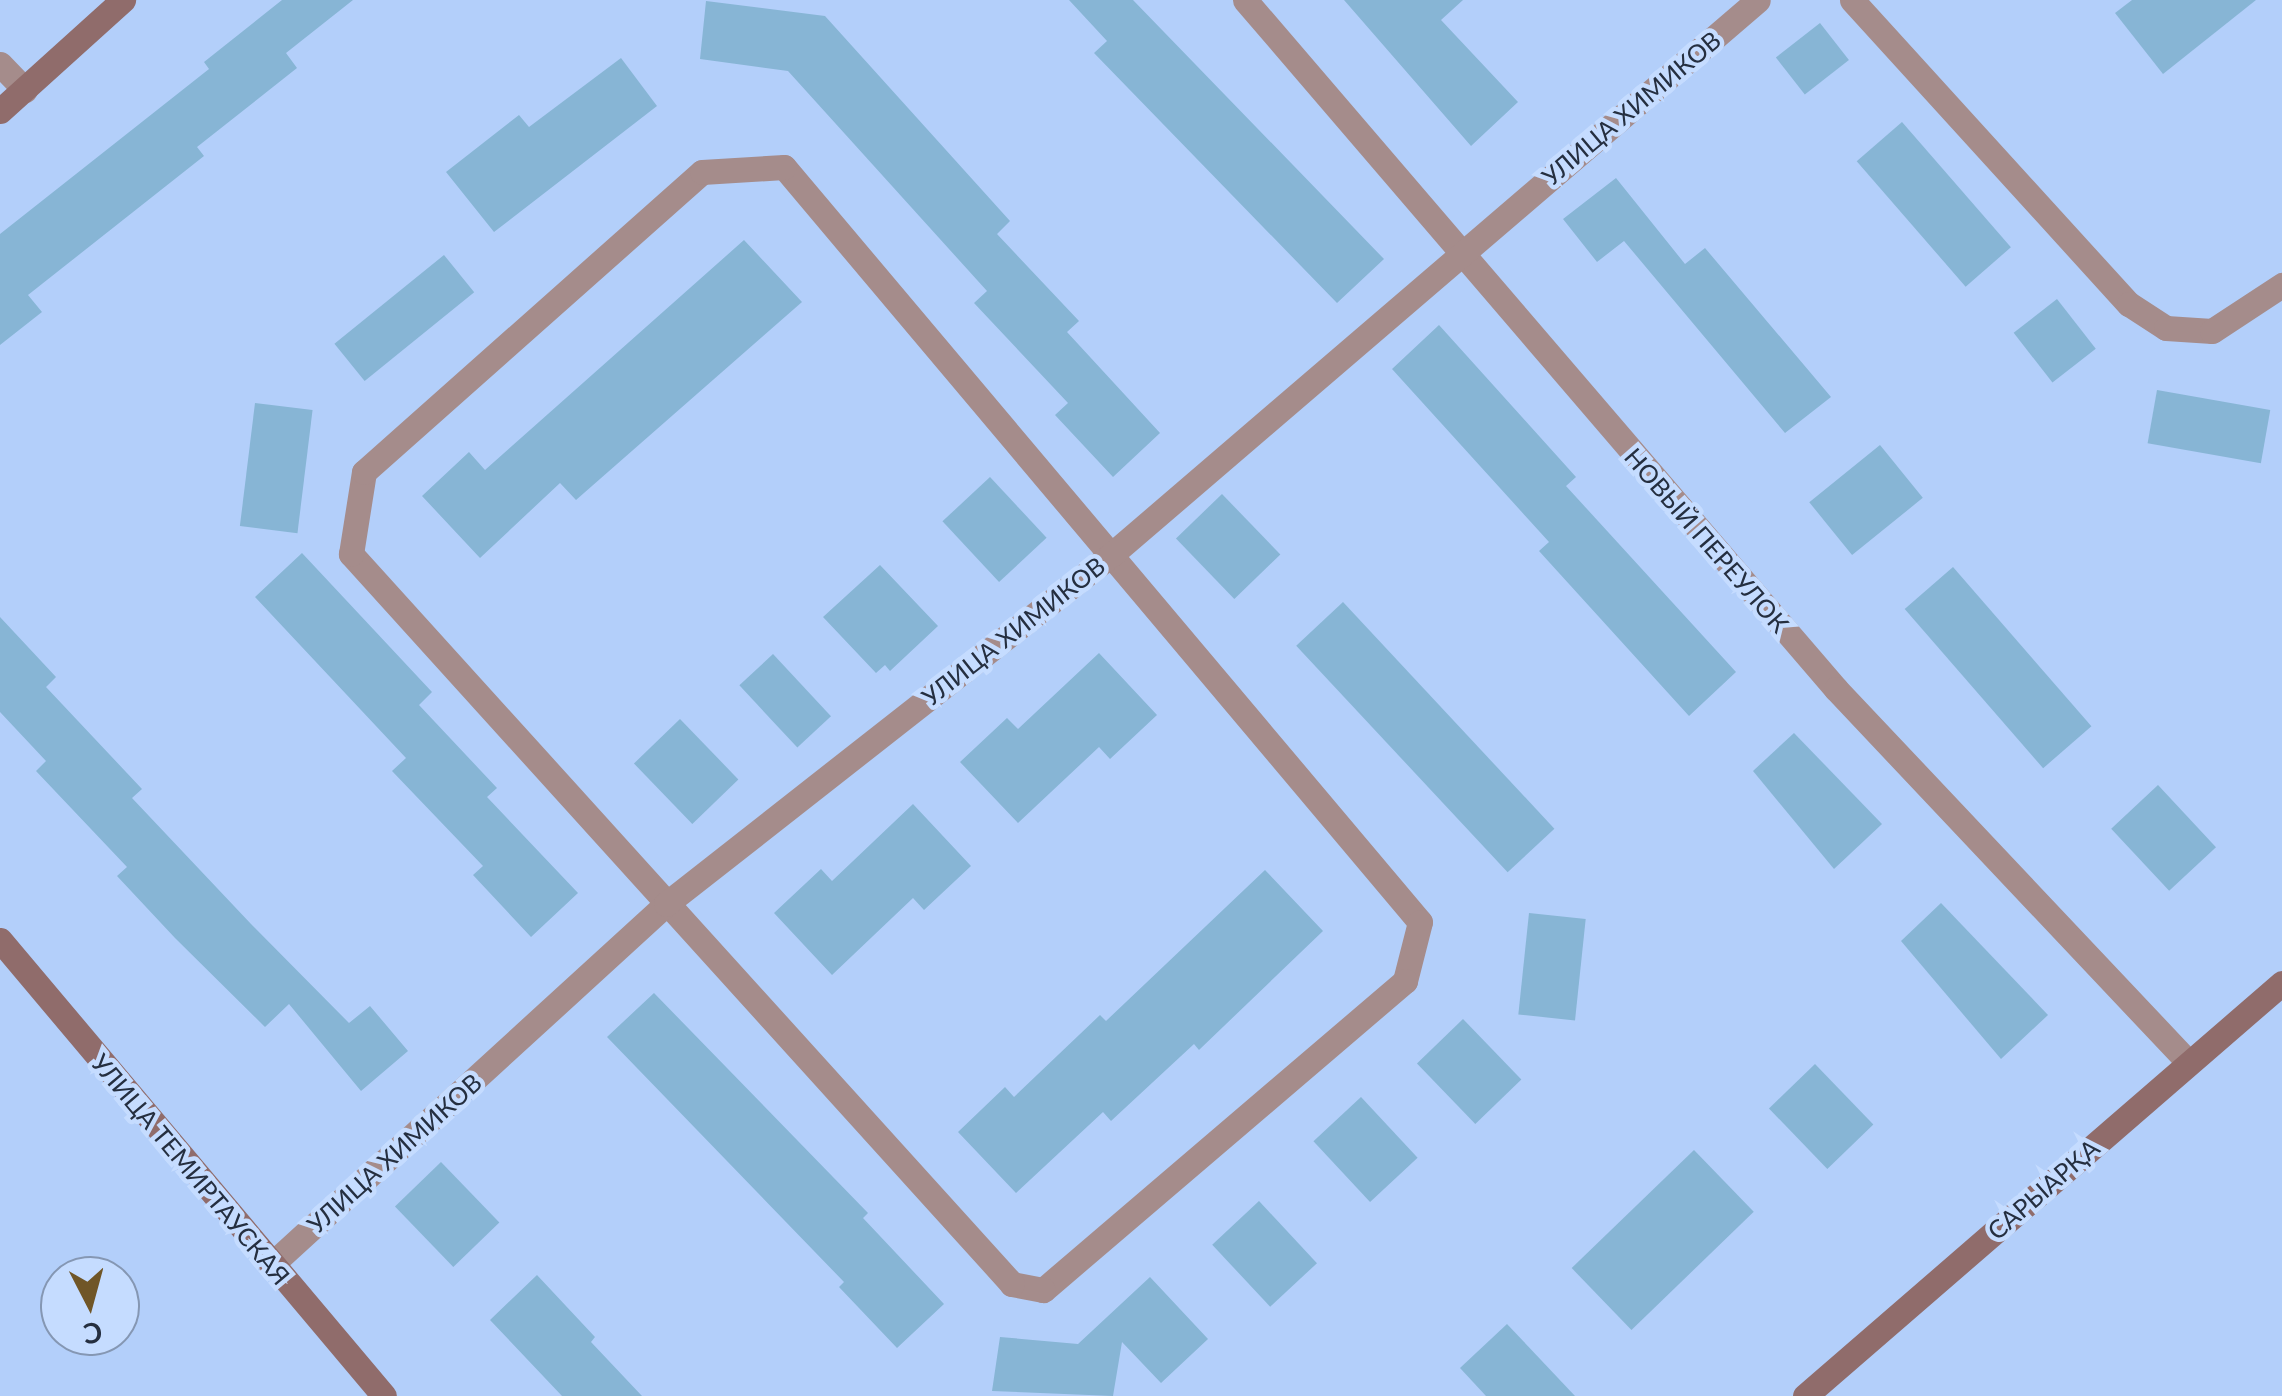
<!DOCTYPE html>
<html>
<head>
<meta charset="utf-8">
<style>
  body { margin:0 }
  #map { position:relative; width:2282px; height:1396px; overflow:hidden; background:#b3cffa; font-family:Lato,sans-serif }
  div>[style] { position:absolute }
  .building>* { inset:0; background:#87b5d5; transform-origin:0 0 }
  .street>* { height:25px; margin:-12.5px; padding:0 12.5px; transform-origin:12.5px; border-radius:12.5px; background:#a58c8b }
  .secondary>* { height:25px; margin:-12.5px; padding:0 12.5px; transform-origin:12.5px; border-radius:12.5px; background:#906c6b }
  span { translate:-50% -50%; white-space:nowrap; text-align:center; line-height:1.15; -webkit-text-stroke:9px #c5dcff; paint-order:stroke }
  .street-label { font-size:25px; color:#252f40 }
  .north { position:absolute; left:40px; top:1256px; width:100px; height:100px; box-sizing:border-box; background:#c5dcff; border:2px solid #8597b3; border-radius:50%; rotate:174deg; font-size:28px; font-weight:700; line-height:40px; text-align:center; color:#252f40 }
  .north::after { content:''; display:block; margin:auto; width:35px; height:45px; background:#705627; clip-path:polygon(50% 0,100% 100%,50% 72%,0 100%) }
</style>
</head>
<body>
<div id="map">
  <div class="building">
    <div style="clip-path:polygon(282px 0,353px 0,286px 53px,297px 68px,197px 147px,204px 156px,28px 295px,42px 312px,0 345px,0 234px,209px 69px,204px 62px)"></div>
    <div style="clip-path:polygon(1069px 0,1133px 0,1384px 259px,1337px 303px,1094px 53px,1107px 41px)"></div>
    <div style="clip-path:polygon(1344px 0,1463px 0,1441px 20px,1518px 102px,1471px 146px)"></div>
    <div style="clip-path:polygon(2132px 0,2256px 0,2163px 74px,2115px 13px)"></div>
    <div style="clip-path:polygon(706px 1px,825px 16px,1010px 221px,997px 234px,1079px 321px,1067px 332px,1160px 433px,1113px 477px,1055px 415px,1068px 403px,974px 303px,987px 291px,788px 71px,700px 59px)"></div>
    <div style="left:1820px;top:23px;width:47px;height:56px;rotate:52deg"></div>
    <div style="clip-path:polygon(621px 58px,657px 106px,494px 232px,446px 172px,519px 115px,529px 127px)"></div>
    <div style="left:1902px;top:122px;width:166px;height:60px;rotate:49deg"></div>
    <div style="clip-path:polygon(1616px 178px,1685px 264px,1705px 248px,1831px 397px,1785px 433px,1624px 241px,1597px 262px,1563px 219px)"></div>
    <div style="clip-path:polygon(744px 240px,802px 302px,576px 500px,560px 483px,480px 558px,422px 496px,469px 452px,485px 470px)"></div>
    <div style="left:444px;top:255px;width:48px;height:141px;rotate:51deg"></div>
    <div style="left:2057px;top:299px;width:63px;height:55px;rotate:52deg"></div>
    <div style="clip-path:polygon(1439px 325px,1576px 477px,1566px 486px,1736px 672px,1689px 716px,1539px 551px,1549px 542px,1392px 369px)"></div>
    <div style="left:2157px;top:390px;width:115px;height:54px;rotate:10deg"></div>
    <div style="left:255px;top:403px;width:58px;height:124px;rotate:7deg"></div>
    <div style="left:1880px;top:445px;width:68px;height:91px;rotate:51deg"></div>
    <div style="left:990px;top:477px;width:83px;height:65px;rotate:47deg"></div>
    <div style="left:1222px;top:494px;width:84px;height:64px;rotate:46deg"></div>
    <div style="clip-path:polygon(302px 553px,432px 692px,419px 705px,497px 788px,487px 797px,578px 893px,531px 937px,473px 875px,483px 866px,392px 771px,406px 758px,255px 597px)"></div>
    <div style="clip-path:polygon(880px 565px,938px 626px,890px 671px,885px 665px,876px 673px,823px 617px)"></div>
    <div style="left:1953px;top:567px;width:211px;height:64px;rotate:49deg"></div>
    <div style="left:1343px;top:602px;width:310px;height:64px;rotate:47deg"></div>
    <div style="clip-path:polygon(0 617px,56px 677px,46px 687px,142px 789px,132px 798px,251px 924px,349px 1023px,370px 1006px,408px 1051px,361px 1091px,289px 1004px,265px 1027px,175px 938px,117px 876px,127px 867px,36px 771px,46px 761px,0 712px)"></div>
    <div style="clip-path:polygon(1099px 653px,1157px 715px,1110px 759px,1099px 747px,1018px 823px,960px 762px,1007px 718px,1018px 729px)"></div>
    <div style="left:773px;top:654px;width:85px;height:46px;rotate:47deg"></div>
    <div style="left:680px;top:719px;width:84px;height:64px;rotate:46deg"></div>
    <div style="clip-path:polygon(1794px 733px,1882px 824px,1834px 869px,1753px 771px)"></div>
    <div style="left:2158px;top:785px;width:85px;height:64px;rotate:47deg"></div>
    <div style="clip-path:polygon(913px 804px,971px 866px,924px 910px,913px 898px,832px 975px,774px 913px,821px 869px,832px 881px)"></div>
    <div style="clip-path:polygon(1265px 870px,1323px 931px,1199px 1050px,1194px 1044px,1111px 1121px,1103px 1112px,1016px 1193px,958px 1132px,1005px 1087px,1014px 1097px,1100px 1015px,1106px 1021px)"></div>
    <div style="clip-path:polygon(1941px 903px,2048px 1015px,2001px 1059px,1901px 941px)"></div>
    <div style="left:1529px;top:913px;width:57px;height:102px;rotate:6deg"></div>
    <div style="clip-path:polygon(654px 993px,868px 1213px,863px 1218px,944px 1304px,897px 1348px,839px 1287px,844px 1282px,607px 1037px)"></div>
    <div style="left:1463px;top:1019px;width:84px;height:64px;rotate:46deg"></div>
    <div style="left:1815px;top:1064px;width:84px;height:64px;rotate:46deg"></div>
    <div style="left:1361px;top:1097px;width:83px;height:65px;rotate:47deg"></div>
    <div style="left:1694px;top:1150px;width:86px;height:170px;rotate:46deg"></div>
    <div style="left:441px;top:1162px;width:84px;height:64px;rotate:46deg"></div>
    <div style="left:1259px;top:1201px;width:85px;height:64px;rotate:47deg"></div>
    <div style="clip-path:polygon(537px 1275px,595px 1337px,591px 1342px,642px 1396px,562px 1396px,490px 1320px)"></div>
    <div style="clip-path:polygon(1150px 1277px,1208px 1339px,1161px 1383px,1122px 1342px,1113px 1396px,992px 1391px,1000px 1337px,1078px 1344px)"></div>
    <div style="clip-path:polygon(1507px 1324px,1575px 1396px,1486px 1396px,1460px 1368px)"></div>
  </div>
  <div class="street">
    <div style="left:1245px;top:0;width:908px;rotate:49.38deg"></div>
    <div style="left:1836px;top:689px;width:514px;rotate:46.65deg"></div>
    <div style="left:1852px;top:0;width:411px;rotate:47.7deg"></div>
    <div style="left:2129px;top:304px;width:44px;rotate:33deg"></div>
    <div style="left:2166px;top:328px;width:46px;rotate:3.7deg"></div>
    <div style="left:2212px;top:331px;width:84px;rotate:-33.3deg"></div>
    <div style="left:0;top:64px;width:36px;rotate:46deg"></div>
    <div style="left:784px;top:167px;width:987px;rotate:49.89deg"></div>
    <div style="left:1420px;top:922px;width:61px;rotate:104.3deg"></div>
    <div style="left:1405px;top:981px;width:476px;rotate:139.5deg"></div>
    <div style="left:1043px;top:1290px;width:32px;rotate:-169deg"></div>
    <div style="left:1012px;top:1284px;width:985px;rotate:-132.16deg"></div>
    <div style="left:351px;top:554px;width:83px;rotate:-81deg"></div>
    <div style="left:364px;top:472px;width:452px;rotate:-41.6deg"></div>
    <div style="left:702px;top:172px;width:82px;rotate:-3.5deg"></div>
    <div style="left:271px;top:1265px;width:535px;rotate:-42.42deg"></div>
    <div style="left:666px;top:904px;width:566px;rotate:-38.11deg"></div>
    <div style="left:1111px;top:555px;width:852px;rotate:-40.62deg"></div>
  </div>
  <div class="secondary">
    <div style="left:0;top:111px;width:166px;rotate:-42.1deg"></div>
    <div style="left:0;top:940px;width:596px;rotate:49.9deg"></div>
    <div style="left:1805px;top:1396px;width:631px;rotate:-40.89deg"></div>
  </div>
  <div class="street-label">
    <span style="left:1631px;top:108px;rotate:-40deg">УЛИЦА ХИМИКОВ</span>
    <span style="left:1707px;top:540px;rotate:49deg">НОВЫЙ ПЕРЕУЛОК</span>
    <span style="left:1013px;top:631px;rotate:-38deg">УЛИЦА ХИМИКОВ</span>
    <span style="left:394px;top:1153px;rotate:-42deg">УЛИЦА ХИМИКОВ</span>
    <span style="left:191px;top:1169px;rotate:50deg">УЛИЦА ТЕМИРТАУСКАЯ</span>
    <span style="left:2043px;top:1189px;rotate:-41deg">САРЫАРҚА</span>
  </div>
  <div class="north">С</div>
</div>
</body>
</html>
